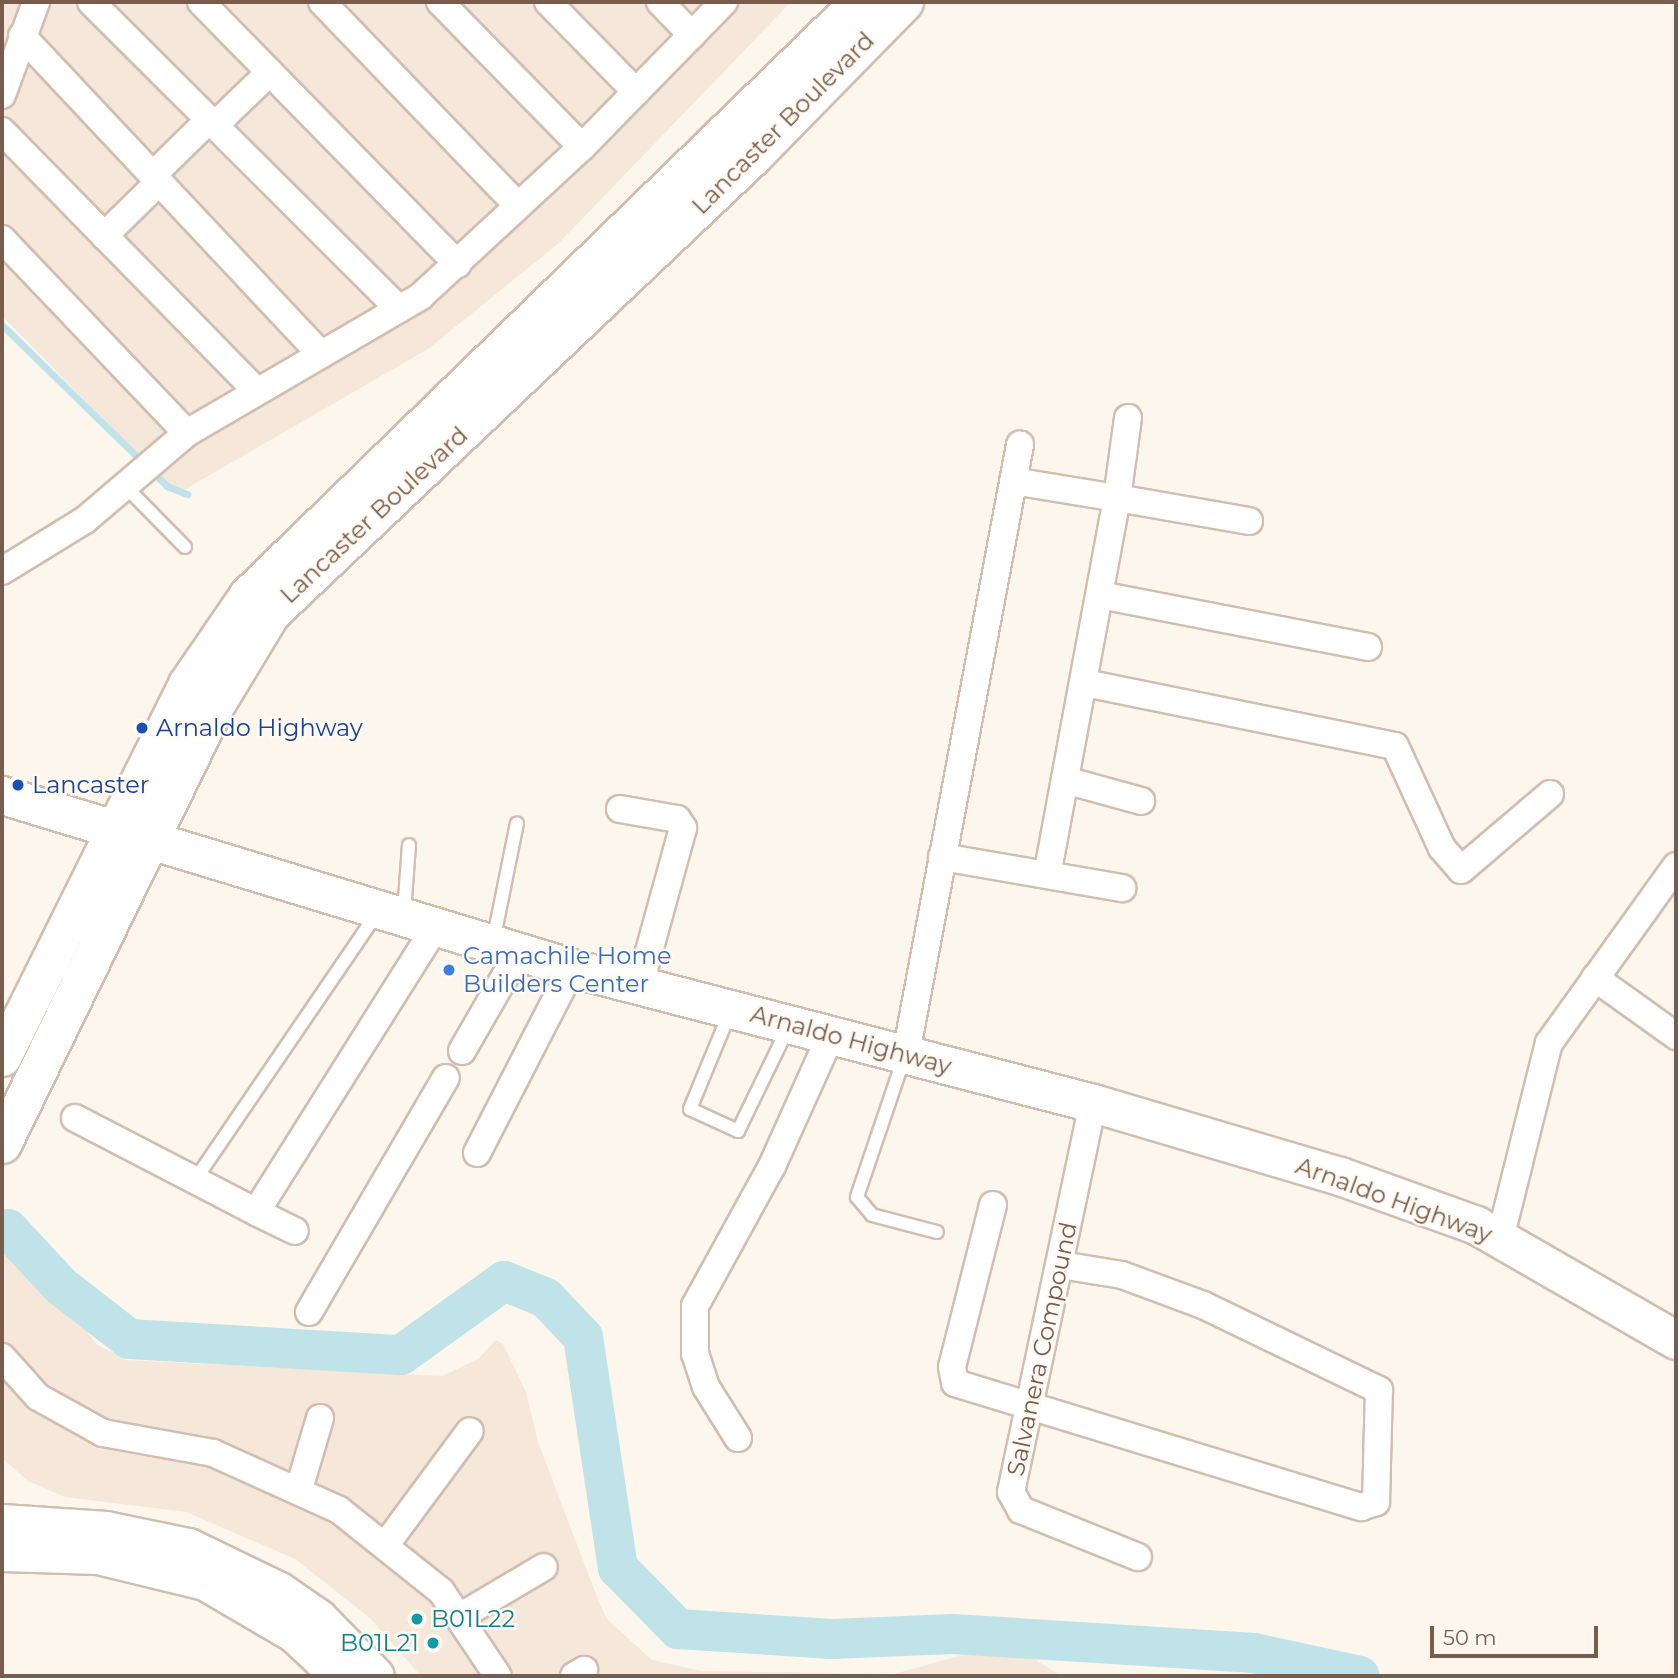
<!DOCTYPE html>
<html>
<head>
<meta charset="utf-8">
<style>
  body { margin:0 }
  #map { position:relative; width:1678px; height:1678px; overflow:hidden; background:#fdf6ec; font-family:Montserrat,sans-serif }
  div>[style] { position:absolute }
  .residential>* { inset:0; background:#f5e8da }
  .stream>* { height:7px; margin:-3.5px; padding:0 3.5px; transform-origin:3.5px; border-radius:3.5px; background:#bfe3e8 }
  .river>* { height:40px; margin:-20px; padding:0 20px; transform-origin:20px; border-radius:20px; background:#bfe3e8 }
  .roads { filter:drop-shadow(2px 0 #d1beb0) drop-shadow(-2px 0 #d1beb0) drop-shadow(0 2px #d1beb0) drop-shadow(0 -2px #d1beb0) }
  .lane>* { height:12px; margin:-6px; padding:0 6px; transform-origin:6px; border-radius:6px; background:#fff }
  .street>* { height:26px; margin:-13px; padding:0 13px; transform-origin:13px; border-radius:13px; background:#fff }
  .secondary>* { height:37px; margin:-18.5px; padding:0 18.5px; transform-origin:18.5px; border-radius:18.5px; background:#fff }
  .dots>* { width:19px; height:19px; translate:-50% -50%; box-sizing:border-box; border:4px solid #fffaf3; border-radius:50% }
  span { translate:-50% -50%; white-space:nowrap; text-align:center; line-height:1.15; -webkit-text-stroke:5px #fffaf3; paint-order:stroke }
  .street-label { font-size:24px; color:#7a5c4d }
  .transit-label { font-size:24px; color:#164399 }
  .left { translate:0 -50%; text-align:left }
  .shop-label { font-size:24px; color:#366cbe }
  .culture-label { font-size:24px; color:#0d838f }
  .right { translate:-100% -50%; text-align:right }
  .frame { position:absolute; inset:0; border:4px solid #7a5c4d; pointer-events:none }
  .scale { position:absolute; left:1430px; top:1626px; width:168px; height:32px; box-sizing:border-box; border:4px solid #7a5c4d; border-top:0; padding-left:9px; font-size:21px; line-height:24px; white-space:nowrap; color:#7a5c4d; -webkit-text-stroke:5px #fffaf3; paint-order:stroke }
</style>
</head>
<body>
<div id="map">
  <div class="residential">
    <div style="clip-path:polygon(2px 2px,791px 2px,559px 243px,428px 349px,177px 494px,2px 316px)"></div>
    <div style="clip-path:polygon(2px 1238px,53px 1285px,96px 1344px,127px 1360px,442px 1376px,478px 1359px,496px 1340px,503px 1344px,526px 1392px,538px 1442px,599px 1602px,607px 1619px,652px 1660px,701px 1671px,894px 1674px,966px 1654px,1021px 1650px,1061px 1676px,421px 1676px,370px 1618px,295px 1559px,186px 1512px,65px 1497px,28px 1481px,3px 1459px)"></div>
  </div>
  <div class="stream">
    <div style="left:2px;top:325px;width:231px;rotate:44.3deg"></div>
    <div style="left:167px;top:486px;width:22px;rotate:22deg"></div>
  </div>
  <div class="river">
    <div style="left:8px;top:1229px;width:78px;rotate:47.1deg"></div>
    <div style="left:61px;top:1286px;width:86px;rotate:37.9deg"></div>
    <div style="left:129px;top:1339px;width:272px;rotate:3.4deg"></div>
    <div style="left:401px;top:1355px;width:127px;rotate:-35.7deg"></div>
    <div style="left:504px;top:1281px;width:45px;rotate:22deg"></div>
    <div style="left:546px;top:1298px;width:54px;rotate:46.5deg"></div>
    <div style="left:583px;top:1337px;width:234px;rotate:81.4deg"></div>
    <div style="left:618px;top:1568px;width:86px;rotate:45.5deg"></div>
    <div style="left:678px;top:1629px;width:154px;rotate:3.7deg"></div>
    <div style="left:832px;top:1639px;width:121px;rotate:-2.4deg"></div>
    <div style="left:953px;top:1634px;width:302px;rotate:3.6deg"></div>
    <div style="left:1254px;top:1653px;width:108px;rotate:12.2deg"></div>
  </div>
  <div class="roads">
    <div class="lane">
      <div style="left:124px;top:485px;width:87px;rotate:45.5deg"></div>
      <div style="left:404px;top:913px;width:68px;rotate:-85.8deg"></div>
      <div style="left:493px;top:942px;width:121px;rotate:-78.6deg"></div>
      <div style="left:730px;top:1012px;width:105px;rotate:112.4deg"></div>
      <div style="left:690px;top:1109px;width:53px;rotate:24.6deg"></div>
      <div style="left:738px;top:1131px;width:114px;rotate:-64.1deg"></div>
      <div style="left:904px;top:1058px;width:147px;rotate:108.7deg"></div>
      <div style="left:857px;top:1197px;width:23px;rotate:50deg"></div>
      <div style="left:872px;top:1215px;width:67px;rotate:14.7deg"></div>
      <div style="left:195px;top:1180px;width:325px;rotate:-55.7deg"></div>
    </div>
    <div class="street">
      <div style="left:91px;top:2px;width:435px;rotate:44.9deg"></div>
      <div style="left:201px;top:2px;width:367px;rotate:45.6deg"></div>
      <div style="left:322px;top:2px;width:283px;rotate:46.1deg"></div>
      <div style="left:440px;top:2px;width:203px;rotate:45.6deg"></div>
      <div style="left:548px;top:2px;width:126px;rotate:45.6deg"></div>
      <div style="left:660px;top:2px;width:46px;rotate:45.9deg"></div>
      <div style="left:22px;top:36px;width:436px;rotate:46.8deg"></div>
      <div style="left:2px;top:95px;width:99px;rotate:-69.9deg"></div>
      <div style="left:215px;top:125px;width:76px;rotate:-43.9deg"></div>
      <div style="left:2px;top:131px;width:364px;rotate:45.6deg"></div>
      <div style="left:153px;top:175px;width:78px;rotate:-44.5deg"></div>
      <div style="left:104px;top:236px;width:77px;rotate:-44.5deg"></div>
      <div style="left:2px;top:239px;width:268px;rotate:46.4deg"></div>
      <div style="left:1128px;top:418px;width:81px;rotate:97.8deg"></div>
      <div style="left:1117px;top:498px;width:134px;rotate:9.9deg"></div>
      <div style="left:1013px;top:481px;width:105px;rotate:9.3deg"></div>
      <div style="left:1117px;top:498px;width:383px;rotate:100.5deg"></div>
      <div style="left:2px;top:571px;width:97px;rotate:-31.6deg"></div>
      <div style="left:85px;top:520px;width:134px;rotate:-40.5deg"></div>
      <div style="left:187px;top:433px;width:271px;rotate:-30.3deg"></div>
      <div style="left:421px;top:296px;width:219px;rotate:-42.8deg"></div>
      <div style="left:582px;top:147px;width:203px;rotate:-45.6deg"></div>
      <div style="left:1100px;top:595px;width:273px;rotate:11deg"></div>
      <div style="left:1085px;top:683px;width:316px;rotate:11.5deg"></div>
      <div style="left:1395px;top:746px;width:112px;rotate:65.3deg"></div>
      <div style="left:1442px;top:848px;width:29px;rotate:49deg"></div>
      <div style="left:1461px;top:870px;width:117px;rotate:-40.5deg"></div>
      <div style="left:1065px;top:780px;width:79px;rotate:15.4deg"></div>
      <div style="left:620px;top:809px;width:58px;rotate:10deg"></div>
      <div style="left:677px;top:819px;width:11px;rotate:56deg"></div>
      <div style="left:683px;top:828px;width:162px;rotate:105.4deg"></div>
      <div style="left:942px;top:857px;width:183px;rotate:9.8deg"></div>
      <div style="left:1595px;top:978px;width:100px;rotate:35.6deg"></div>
      <div style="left:462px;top:1051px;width:116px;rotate:-60.1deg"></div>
      <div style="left:906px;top:1054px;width:620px;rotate:-79.4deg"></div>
      <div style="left:1093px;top:1103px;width:398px;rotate:101.9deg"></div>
      <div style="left:1011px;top:1492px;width:21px;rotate:61deg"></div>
      <div style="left:1021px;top:1510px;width:126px;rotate:21.9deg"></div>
      <div style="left:75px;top:1118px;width:204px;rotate:27.4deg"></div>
      <div style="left:256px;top:1212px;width:338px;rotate:-57.8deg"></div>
      <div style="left:477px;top:1153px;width:208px;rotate:-62.8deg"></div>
      <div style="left:993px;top:1205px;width:167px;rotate:104.2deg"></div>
      <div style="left:952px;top:1367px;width:16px;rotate:79deg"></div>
      <div style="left:955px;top:1383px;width:425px;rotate:17deg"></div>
      <div style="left:1361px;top:1507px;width:16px;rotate:-18deg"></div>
      <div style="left:1376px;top:1502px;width:112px;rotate:-88.5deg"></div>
      <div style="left:1379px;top:1390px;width:195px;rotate:-154.2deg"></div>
      <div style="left:1203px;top:1305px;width:86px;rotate:-159.7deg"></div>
      <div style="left:1122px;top:1275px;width:63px;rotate:-170.8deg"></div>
      <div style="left:256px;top:1212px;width:43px;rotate:26deg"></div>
      <div style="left:1500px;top:1239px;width:202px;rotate:-76deg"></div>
      <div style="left:1549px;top:1043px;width:218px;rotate:-54.3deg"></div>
      <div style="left:309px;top:1312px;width:271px;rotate:-59.7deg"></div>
      <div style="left:2px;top:1357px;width:54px;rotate:48deg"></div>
      <div style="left:38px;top:1397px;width:74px;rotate:29deg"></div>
      <div style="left:103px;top:1433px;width:112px;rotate:10.3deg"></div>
      <div style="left:213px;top:1453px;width:138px;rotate:24.3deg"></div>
      <div style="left:339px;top:1510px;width:130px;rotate:38.5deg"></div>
      <div style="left:441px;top:1591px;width:102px;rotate:56.2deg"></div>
      <div style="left:738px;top:1438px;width:60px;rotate:-122.1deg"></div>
      <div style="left:706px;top:1387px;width:35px;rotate:-108deg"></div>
      <div style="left:695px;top:1354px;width:48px;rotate:-90deg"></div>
      <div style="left:695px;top:1306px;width:160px;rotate:-61.2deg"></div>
      <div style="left:772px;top:1166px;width:144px;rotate:-65.8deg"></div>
      <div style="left:299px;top:1489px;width:74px;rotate:-73.5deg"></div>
      <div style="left:387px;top:1543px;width:139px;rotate:-53.5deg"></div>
      <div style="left:461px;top:1616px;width:96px;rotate:-30.6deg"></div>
      <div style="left:574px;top:1676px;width:12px;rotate:-31deg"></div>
    </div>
    <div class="secondary">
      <div style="left:2px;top:795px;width:596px;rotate:16.88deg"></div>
      <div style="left:572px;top:968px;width:538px;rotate:14.53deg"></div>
      <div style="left:1093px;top:1103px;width:258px;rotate:16.5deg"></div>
      <div style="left:1340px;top:1176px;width:145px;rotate:19.8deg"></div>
      <div style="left:1476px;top:1225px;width:231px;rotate:29.9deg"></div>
      <div style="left:2px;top:1057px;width:416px;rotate:-63.6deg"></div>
      <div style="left:187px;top:684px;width:108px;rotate:-55.6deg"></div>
      <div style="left:248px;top:595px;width:851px;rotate:-44.14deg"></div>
      <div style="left:2px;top:1144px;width:492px;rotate:-64.1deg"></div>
      <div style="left:217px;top:702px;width:104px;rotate:-58.8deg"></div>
      <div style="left:271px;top:613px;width:664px;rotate:-43.47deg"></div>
      <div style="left:753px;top:156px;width:216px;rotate:-45.6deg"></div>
      <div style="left:2px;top:1523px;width:104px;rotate:3.9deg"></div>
      <div style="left:106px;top:1530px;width:84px;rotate:11.7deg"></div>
      <div style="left:188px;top:1547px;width:101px;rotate:25.8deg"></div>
      <div style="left:279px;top:1591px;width:47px;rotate:34.7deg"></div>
      <div style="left:318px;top:1618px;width:81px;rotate:45.5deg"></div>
      <div style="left:2px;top:1552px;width:96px;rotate:1.8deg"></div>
      <div style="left:98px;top:1555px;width:110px;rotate:13.7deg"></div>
      <div style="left:205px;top:1581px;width:103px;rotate:30.3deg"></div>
      <div style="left:294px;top:1633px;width:63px;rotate:43.1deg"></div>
    </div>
  </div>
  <div class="dots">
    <div style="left:142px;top:728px;background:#1a4fb4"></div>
    <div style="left:18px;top:785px;background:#1a4fb4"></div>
    <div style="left:449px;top:970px;background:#3f7fe0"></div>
    <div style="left:417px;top:1619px;background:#0f9aa8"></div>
    <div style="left:433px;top:1643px;background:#0f9aa8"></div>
  </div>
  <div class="street-label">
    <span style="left:783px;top:123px;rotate:-45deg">Lancaster Boulevard</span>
    <span style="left:374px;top:515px;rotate:-43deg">Lancaster Boulevard</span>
    <span style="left:851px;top:1040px;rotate:15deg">Arnaldo Highway</span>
    <span style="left:1394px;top:1200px;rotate:20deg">Arnaldo Highway</span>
    <span style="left:1042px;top:1349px;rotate:-78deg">Salvanera Compound</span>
  </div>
  <div class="transit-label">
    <span class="left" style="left:156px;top:728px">Arnaldo Highway</span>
    <span class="left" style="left:32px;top:785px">Lancaster</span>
  </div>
  <div class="shop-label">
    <span class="left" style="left:463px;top:970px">Camachile Home<br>Builders Center</span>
  </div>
  <div class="culture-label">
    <span class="left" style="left:431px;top:1619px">B01L22</span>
    <span class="right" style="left:419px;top:1643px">B01L21</span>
  </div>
  <div class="frame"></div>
  <div class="scale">50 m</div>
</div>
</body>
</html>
